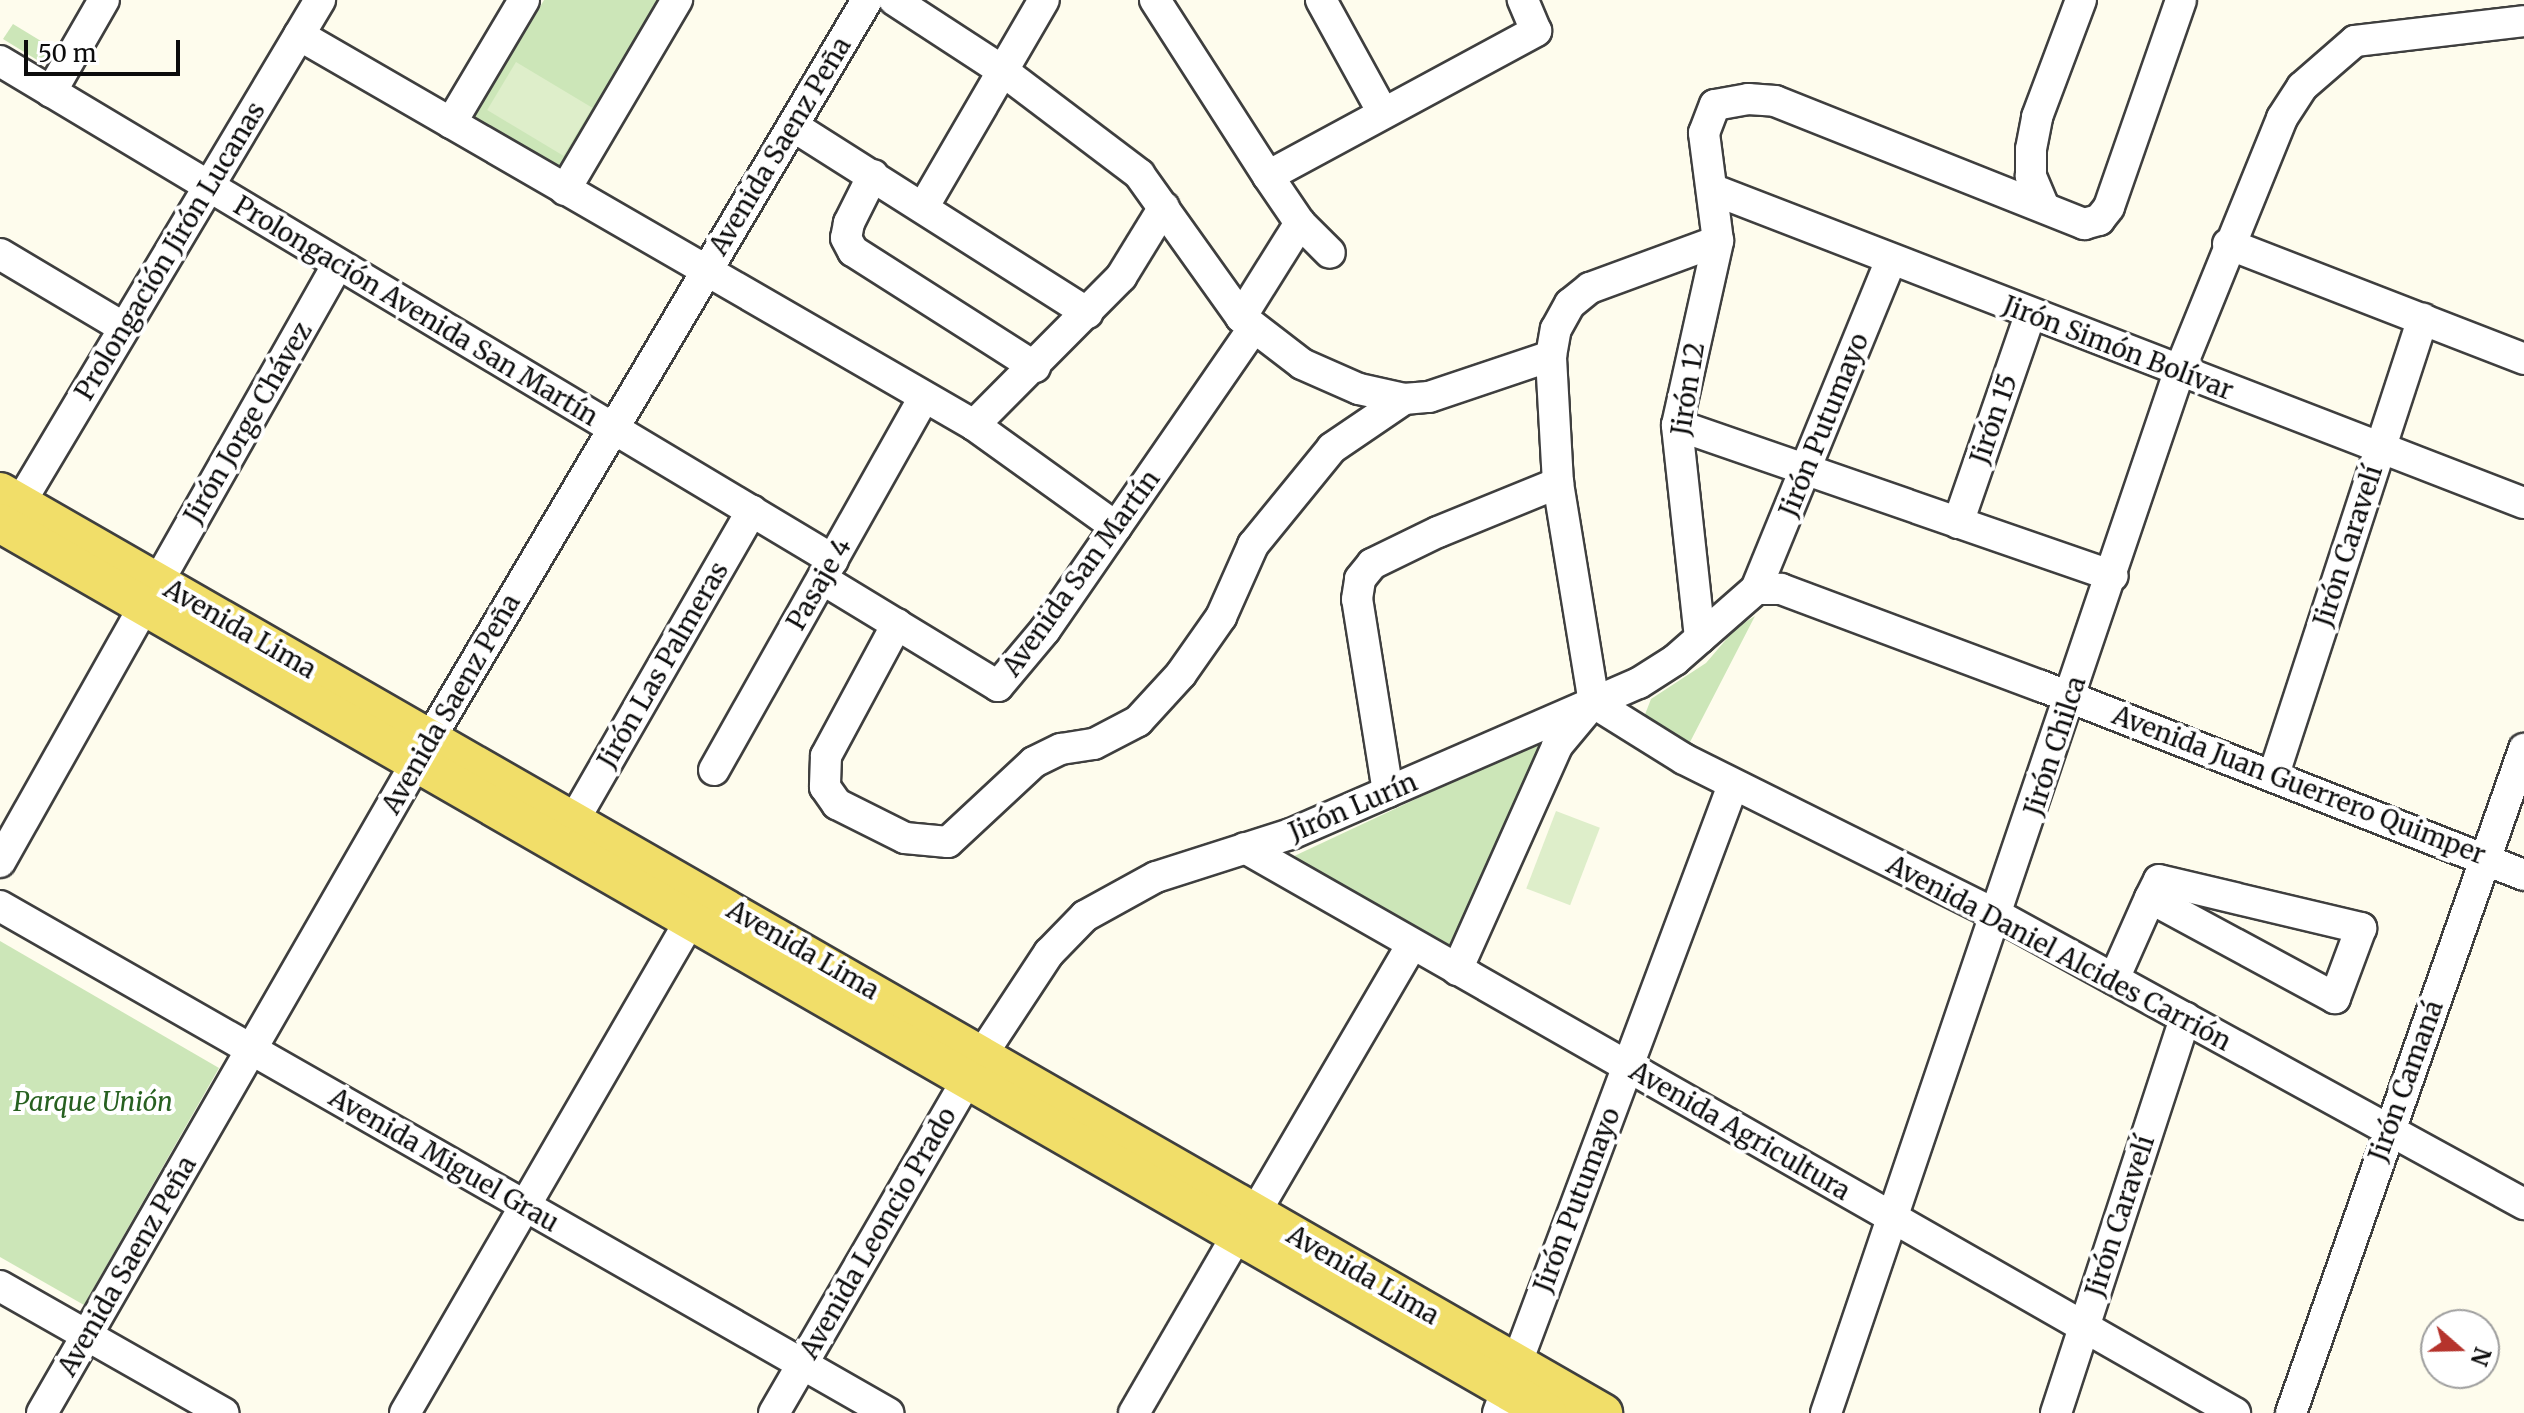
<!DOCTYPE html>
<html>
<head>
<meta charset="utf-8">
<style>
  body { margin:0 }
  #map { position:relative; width:2524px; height:1413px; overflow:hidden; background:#fefced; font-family:Merriweather,serif }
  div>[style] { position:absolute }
  .green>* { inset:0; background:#cce6b8 }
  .pitch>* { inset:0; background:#deeeca; transform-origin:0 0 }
  .roads { filter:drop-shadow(2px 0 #3f3f3f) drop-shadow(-2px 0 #3f3f3f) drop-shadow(0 2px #3f3f3f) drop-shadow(0 -2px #3f3f3f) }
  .minor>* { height:30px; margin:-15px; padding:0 15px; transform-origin:15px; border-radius:15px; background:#fff }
  .major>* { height:38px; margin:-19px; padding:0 19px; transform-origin:19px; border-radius:19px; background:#f1de69 }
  span { translate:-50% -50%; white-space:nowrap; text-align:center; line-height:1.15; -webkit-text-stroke:8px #fff; paint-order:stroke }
  .street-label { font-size:26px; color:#0c0c0c }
  .park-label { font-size:26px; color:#276020; font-style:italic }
  .north { position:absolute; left:2420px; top:1309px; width:80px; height:80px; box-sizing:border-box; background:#fff; border:2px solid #9e9e9e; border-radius:50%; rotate:110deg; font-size:22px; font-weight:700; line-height:32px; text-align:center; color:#0c0c0c }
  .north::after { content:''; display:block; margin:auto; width:28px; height:36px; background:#b5332c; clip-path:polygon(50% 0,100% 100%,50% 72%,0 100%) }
  .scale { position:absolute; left:24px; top:40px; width:156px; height:36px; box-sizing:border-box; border:4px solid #0c0c0c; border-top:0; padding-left:10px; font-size:24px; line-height:28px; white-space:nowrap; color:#0c0c0c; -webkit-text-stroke:6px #fff; paint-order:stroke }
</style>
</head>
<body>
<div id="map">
  <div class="green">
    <div style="clip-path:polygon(544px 0,662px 0,558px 177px,470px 125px)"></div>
    <div style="clip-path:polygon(13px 24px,59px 52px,54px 59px,42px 63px,3px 39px)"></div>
    <div style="clip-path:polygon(1755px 616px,1689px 744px,1649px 727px,1644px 717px,1651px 699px,1706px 663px,1736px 628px)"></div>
    <div style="clip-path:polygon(1557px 733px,1455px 948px,1290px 858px)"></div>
    <div style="clip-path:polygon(0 941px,219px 1068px,84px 1305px,0 1257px)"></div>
  </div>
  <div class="pitch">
    <div style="left:516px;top:62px;width:89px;height:56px;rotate:31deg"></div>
    <div style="left:1556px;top:811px;width:47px;height:83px;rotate:21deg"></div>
  </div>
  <div class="roads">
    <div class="minor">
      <div style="left:894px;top:0;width:130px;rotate:33.1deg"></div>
      <div style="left:1003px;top:71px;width:171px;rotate:37.1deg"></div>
      <div style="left:1139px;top:174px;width:176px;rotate:54.5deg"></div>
      <div style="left:1241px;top:317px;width:77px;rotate:37.6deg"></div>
      <div style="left:1302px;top:364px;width:62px;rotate:23.7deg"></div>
      <div style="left:1359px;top:389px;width:46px;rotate:12.5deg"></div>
      <div style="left:1404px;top:399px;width:25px;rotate:-5deg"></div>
      <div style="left:1429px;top:397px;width:129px;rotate:-18.6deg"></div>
      <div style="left:1155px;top:0;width:209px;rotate:57.3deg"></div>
      <div style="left:1268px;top:176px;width:57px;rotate:55.8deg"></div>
      <div style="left:1300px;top:223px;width:42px;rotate:45deg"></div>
      <div style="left:1321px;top:0;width:129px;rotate:61.2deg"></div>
      <div style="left:299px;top:35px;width:780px;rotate:30.02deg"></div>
      <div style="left:974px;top:425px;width:175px;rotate:35.7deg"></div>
      <div style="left:0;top:61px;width:971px;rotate:30.92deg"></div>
      <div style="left:51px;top:92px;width:106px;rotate:-60.1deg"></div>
      <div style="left:451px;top:123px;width:143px;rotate:-59.3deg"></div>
      <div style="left:793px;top:126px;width:349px;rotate:32.4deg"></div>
      <div style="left:873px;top:175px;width:54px;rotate:116.6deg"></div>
      <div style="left:849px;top:223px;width:15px;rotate:101deg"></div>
      <div style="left:846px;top:238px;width:15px;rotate:62deg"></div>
      <div style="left:853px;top:251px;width:216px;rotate:32.5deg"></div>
      <div style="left:1268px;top:176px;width:305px;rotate:-28.4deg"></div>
      <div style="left:1536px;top:31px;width:34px;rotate:-113deg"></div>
      <div style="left:565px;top:190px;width:221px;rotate:-59.5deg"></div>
      <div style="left:1714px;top:190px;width:868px;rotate:21.13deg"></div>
      <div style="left:924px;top:206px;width:238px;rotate:-59.8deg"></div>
      <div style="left:2044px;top:207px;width:34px;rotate:-113deg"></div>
      <div style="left:2031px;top:176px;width:27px;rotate:-90deg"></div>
      <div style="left:2031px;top:149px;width:33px;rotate:-79deg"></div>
      <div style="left:2037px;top:117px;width:125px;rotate:-69.4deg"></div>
      <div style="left:2228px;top:244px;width:318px;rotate:21.2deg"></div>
      <div style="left:0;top:254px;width:144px;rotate:30.8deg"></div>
      <div style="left:1241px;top:317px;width:111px;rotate:-57.9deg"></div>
      <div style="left:974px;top:425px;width:209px;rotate:-45.2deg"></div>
      <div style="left:1121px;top:277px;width:82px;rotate:-58.4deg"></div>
      <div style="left:1677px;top:425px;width:461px;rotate:19.1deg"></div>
      <div style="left:20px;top:503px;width:586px;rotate:-59.19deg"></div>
      <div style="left:1958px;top:523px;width:220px;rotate:-70.9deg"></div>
      <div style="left:822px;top:579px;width:206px;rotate:31.3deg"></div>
      <div style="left:998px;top:686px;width:73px;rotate:-50deg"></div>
      <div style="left:1045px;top:630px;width:367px;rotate:-55.4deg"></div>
      <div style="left:158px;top:582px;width:365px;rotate:-60.5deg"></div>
      <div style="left:1756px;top:589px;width:25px"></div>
      <div style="left:1781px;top:589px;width:278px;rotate:20.5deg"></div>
      <div style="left:2041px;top:686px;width:519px;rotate:21.37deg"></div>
      <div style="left:1756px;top:589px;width:356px;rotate:-67.7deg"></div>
      <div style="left:897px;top:624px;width:150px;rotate:118.3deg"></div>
      <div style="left:826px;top:756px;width:31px;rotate:92deg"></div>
      <div style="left:825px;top:787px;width:21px;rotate:55deg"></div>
      <div style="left:837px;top:804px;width:76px;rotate:26.6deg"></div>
      <div style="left:905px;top:838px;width:43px;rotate:5.3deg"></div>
      <div style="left:948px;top:842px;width:117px;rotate:-42.9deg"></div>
      <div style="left:1034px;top:762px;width:30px;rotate:-26deg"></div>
      <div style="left:1061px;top:749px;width:33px;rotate:-9deg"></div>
      <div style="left:1094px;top:744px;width:50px;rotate:-27.6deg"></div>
      <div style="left:1138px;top:721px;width:64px;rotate:-47.5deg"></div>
      <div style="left:1181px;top:674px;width:70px;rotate:-54.9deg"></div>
      <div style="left:1221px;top:617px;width:79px;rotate:-66deg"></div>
      <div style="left:1253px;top:545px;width:125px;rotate:-50.8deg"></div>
      <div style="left:1332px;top:448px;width:87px;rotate:-34.2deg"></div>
      <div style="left:1700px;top:638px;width:214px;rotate:-96.2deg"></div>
      <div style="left:1677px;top:425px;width:189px;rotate:-77.4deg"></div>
      <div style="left:1718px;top:241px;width:109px;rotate:-97.4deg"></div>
      <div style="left:1704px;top:133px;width:30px;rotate:-69deg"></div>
      <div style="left:1715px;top:105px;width:34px;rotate:-10deg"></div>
      <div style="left:1748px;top:99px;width:27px;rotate:4deg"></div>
      <div style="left:1775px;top:101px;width:333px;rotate:21.7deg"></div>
      <div style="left:2084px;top:224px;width:16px;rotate:-15deg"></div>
      <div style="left:2099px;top:220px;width:16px;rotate:-52deg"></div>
      <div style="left:2109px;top:207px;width:219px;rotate:-70.8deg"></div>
      <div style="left:1594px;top:703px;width:106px;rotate:31.9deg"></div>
      <div style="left:1684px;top:759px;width:352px;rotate:26.5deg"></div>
      <div style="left:1999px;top:916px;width:599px;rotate:28.75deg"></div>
      <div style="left:1594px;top:703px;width:223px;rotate:-99.3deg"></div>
      <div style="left:1558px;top:483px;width:127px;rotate:-93.2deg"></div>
      <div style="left:1551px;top:356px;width:27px;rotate:-80deg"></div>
      <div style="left:1556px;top:329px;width:29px;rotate:-61deg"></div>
      <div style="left:1570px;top:304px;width:26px;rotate:-39deg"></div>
      <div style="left:1590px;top:288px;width:136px;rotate:-20.2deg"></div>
      <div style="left:714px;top:770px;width:427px;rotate:-60.6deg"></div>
      <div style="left:2274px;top:774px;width:479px;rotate:-71.9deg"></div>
      <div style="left:1388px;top:792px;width:195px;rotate:-99.1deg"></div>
      <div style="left:1357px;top:599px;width:20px;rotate:-81deg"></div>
      <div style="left:1360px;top:579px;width:19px;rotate:-51deg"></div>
      <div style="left:1372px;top:564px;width:73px;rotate:-25.9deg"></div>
      <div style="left:1438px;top:532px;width:130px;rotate:-22.2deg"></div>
      <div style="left:574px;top:820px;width:357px;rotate:-60.1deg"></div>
      <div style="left:1245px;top:848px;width:1140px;rotate:29.71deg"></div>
      <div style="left:0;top:862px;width:294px;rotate:-60.6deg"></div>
      <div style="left:0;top:906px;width:1023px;rotate:29.72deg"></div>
      <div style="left:1457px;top:970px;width:245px;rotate:-65.9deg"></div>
      <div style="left:1557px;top:746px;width:47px;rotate:-50.2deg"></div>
      <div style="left:2114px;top:979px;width:89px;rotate:-66deg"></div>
      <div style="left:2150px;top:898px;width:20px;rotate:-63deg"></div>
      <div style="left:2159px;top:880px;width:208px;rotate:13.4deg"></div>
      <div style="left:2361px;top:928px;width:75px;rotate:110.4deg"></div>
      <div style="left:2335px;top:998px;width:210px;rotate:-151.6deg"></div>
      <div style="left:1255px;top:1213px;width:311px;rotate:-59.7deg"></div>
      <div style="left:0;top:1286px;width:257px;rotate:29.6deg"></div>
      <div style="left:42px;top:1413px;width:780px;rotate:-60.08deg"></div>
      <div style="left:431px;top:737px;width:856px;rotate:-59.39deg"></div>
      <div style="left:405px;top:1413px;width:569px;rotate:-59.92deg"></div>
      <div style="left:774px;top:1413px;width:416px;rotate:-59.9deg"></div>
      <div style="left:983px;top:1053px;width:120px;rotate:-56.6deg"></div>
      <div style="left:1049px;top:953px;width:52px;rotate:-45.8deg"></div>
      <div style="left:1085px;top:916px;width:81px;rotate:-28.8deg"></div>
      <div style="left:1156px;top:877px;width:142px;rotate:-17.7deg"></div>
      <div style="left:1291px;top:834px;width:379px;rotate:-23.5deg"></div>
      <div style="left:1639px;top:683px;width:43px;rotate:-32.6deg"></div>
      <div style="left:1675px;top:660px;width:108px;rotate:-41.2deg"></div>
      <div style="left:1134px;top:1413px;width:206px;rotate:-59.9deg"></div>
      <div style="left:1498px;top:1413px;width:671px;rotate:-69.48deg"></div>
      <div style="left:1826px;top:1413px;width:1099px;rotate:-71.27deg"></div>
      <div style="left:2179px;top:372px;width:274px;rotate:-67.9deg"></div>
      <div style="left:2282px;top:118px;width:37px;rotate:-57deg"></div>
      <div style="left:2302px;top:87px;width:70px;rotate:-41deg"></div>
      <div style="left:2355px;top:41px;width:170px;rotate:-6.7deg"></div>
      <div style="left:2056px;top:1413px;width:416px;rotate:-71.9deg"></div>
      <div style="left:2291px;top:1413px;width:704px;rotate:-70.66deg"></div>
    </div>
    <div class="major">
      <div style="left:0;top:492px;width:1849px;rotate:29.88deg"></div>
      <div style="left:0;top:523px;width:1785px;rotate:29.91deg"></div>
    </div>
  </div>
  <div class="street-label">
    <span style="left:780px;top:146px;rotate:-59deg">Avenida Saenz Peña</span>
    <span style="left:170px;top:251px;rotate:-59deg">Prolongación Jirón Lucanas</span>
    <span style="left:416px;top:311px;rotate:31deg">Prolongación Avenida San Martín</span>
    <span style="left:2118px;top:348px;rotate:21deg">Jirón Simón Bolívar</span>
    <span style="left:1688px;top:389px;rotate:-81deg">Jirón 12</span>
    <span style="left:1994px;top:419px;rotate:-71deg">Jirón 15</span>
    <span style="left:248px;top:423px;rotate:-60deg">Jirón Jorge Chávez</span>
    <span style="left:1824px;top:425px;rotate:-68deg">Jirón Putumayo</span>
    <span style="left:2348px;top:546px;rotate:-72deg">Jirón Caravelí</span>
    <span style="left:1081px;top:573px;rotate:-54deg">Avenida San Martín</span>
    <span style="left:819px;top:584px;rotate:-60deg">Pasaje 4</span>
    <span style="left:240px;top:629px;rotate:30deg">Avenida Lima</span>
    <span style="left:663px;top:665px;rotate:-60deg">Jirón Las Palmeras</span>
    <span style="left:451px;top:704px;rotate:-60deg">Avenida Saenz Peña</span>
    <span style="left:2055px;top:746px;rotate:-72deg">Jirón Chilca</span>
    <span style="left:2299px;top:785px;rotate:21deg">Avenida Juan Guerrero Quimper</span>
    <span style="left:1353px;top:807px;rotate:-23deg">Jirón Lurín</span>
    <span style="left:803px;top:950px;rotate:30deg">Avenida Lima</span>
    <span style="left:2059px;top:953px;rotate:28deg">Avenida Daniel Alcides Carrión</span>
    <span style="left:2406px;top:1081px;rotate:-70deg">Jirón Camaná</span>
    <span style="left:1740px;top:1131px;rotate:30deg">Avenida Agricultura</span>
    <span style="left:444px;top:1160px;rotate:30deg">Avenida Miguel Grau</span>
    <span style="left:1577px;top:1200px;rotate:-69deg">Jirón Putumayo</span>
    <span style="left:2120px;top:1216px;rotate:-72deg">Jirón Caravelí</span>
    <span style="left:878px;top:1233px;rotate:-60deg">Avenida Leoncio Prado</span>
    <span style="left:127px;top:1266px;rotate:-60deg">Avenida Saenz Peña</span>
    <span style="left:1363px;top:1275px;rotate:30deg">Avenida Lima</span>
  </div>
  <div class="park-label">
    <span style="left:93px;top:1102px">Parque Unión</span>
  </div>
  <div class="north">N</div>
  <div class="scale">50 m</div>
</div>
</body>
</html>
